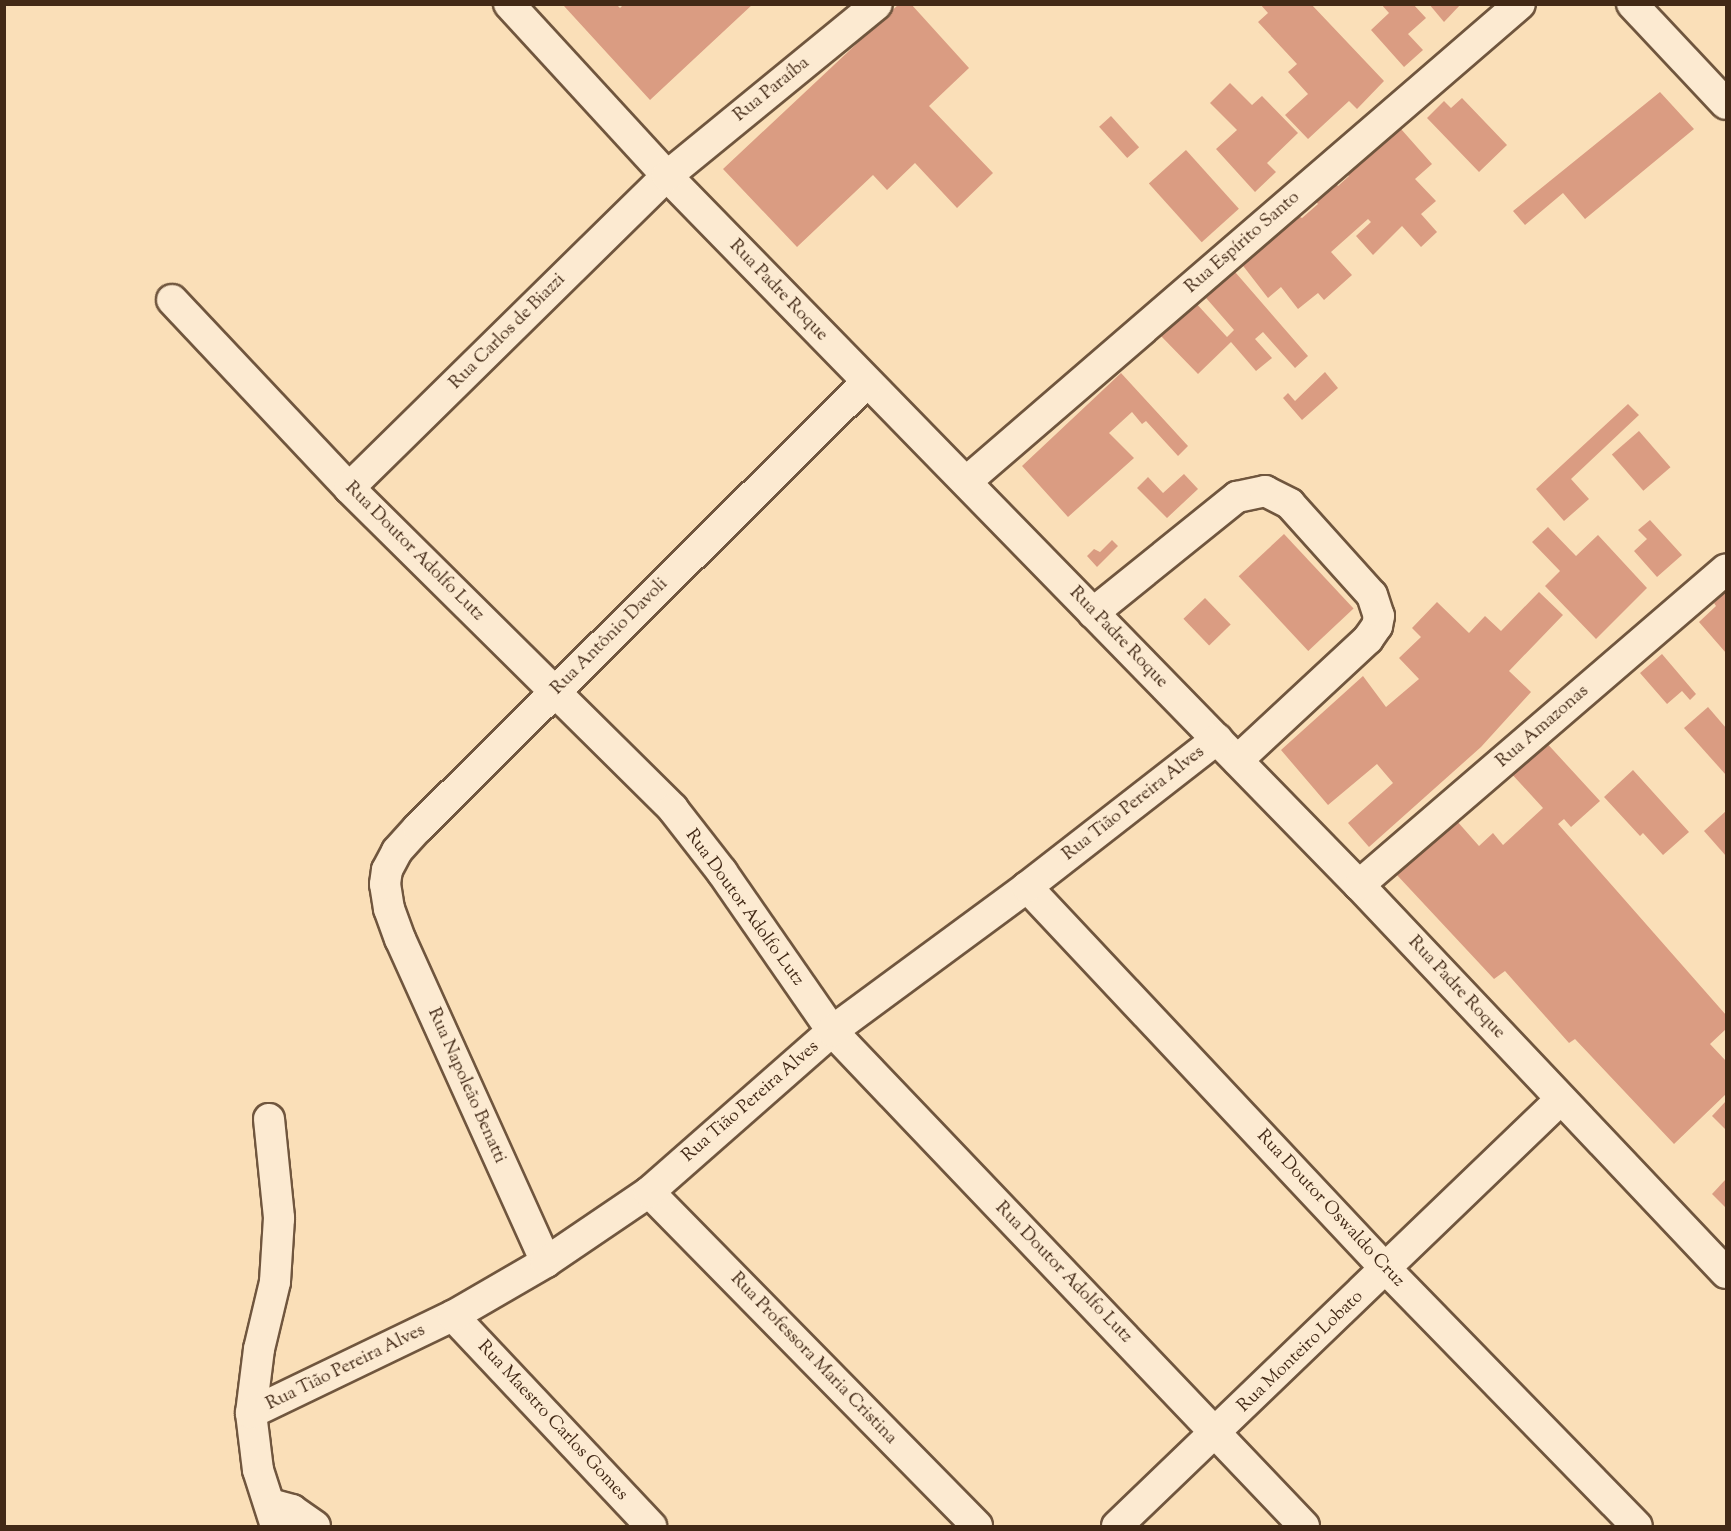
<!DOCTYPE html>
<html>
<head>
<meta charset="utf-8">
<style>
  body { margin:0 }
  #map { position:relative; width:1731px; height:1531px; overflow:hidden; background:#fadfb8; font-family:"Sorts Mill Goudy",serif }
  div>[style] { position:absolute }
  .building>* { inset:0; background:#da9c82; transform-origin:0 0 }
  .roads { filter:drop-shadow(2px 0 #70563e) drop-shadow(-2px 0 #70563e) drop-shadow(0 2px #70563e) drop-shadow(0 -2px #70563e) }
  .minor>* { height:30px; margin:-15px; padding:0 15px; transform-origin:15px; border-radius:15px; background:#fcead1 }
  span { translate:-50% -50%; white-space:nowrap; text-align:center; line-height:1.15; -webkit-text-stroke:4.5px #fcead1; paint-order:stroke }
  .street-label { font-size:18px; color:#422916 }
  .frame { position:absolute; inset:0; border:6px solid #422916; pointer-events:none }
</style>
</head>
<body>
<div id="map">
  <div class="building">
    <div style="clip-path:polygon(566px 4px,616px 4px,620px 8px,624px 4px,753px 4px,650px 100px,564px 6px)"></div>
    <div style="clip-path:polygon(899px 4px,911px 4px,969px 68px,929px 106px,993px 173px,957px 208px,915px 163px,887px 190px,873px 175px,797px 247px,723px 169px)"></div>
    <div style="clip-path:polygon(1260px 4px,1311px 4px,1384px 81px,1357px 109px,1349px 101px,1308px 139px,1285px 115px,1308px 94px,1288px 72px,1297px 64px,1258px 22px,1268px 13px)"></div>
    <div style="clip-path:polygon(1381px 4px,1413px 4px,1426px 18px,1408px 34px,1423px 50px,1404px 67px,1371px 30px,1389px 13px)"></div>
    <div style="clip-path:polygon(1429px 4px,1461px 4px,1444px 22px)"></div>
    <div style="clip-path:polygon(1230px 83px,1252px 105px,1262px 96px,1298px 133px,1267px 163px,1276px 172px,1255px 192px,1216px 149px,1237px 130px,1210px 103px)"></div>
    <div style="clip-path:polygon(1660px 92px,1694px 129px,1585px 219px,1563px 193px,1525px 225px,1513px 211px)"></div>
    <div style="clip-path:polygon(1462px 98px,1507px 145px,1479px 172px,1427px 118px,1444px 101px,1451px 108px)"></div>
    <div style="left:1111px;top:116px;width:42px;height:16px;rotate:48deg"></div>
    <div style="clip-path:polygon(1401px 129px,1432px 164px,1415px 179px,1436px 201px,1421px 214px,1437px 232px,1421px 247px,1402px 226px,1373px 255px,1356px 236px,1371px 222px,1368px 219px,1331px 252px,1352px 275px,1324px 300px,1318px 293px,1298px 309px,1281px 287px,1268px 298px,1237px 258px,1268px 234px,1271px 239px,1298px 216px,1302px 218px,1318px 204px,1312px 197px,1331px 178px,1338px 186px,1349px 176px,1343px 170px,1363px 151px,1369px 157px)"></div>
    <div style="left:1186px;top:150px;width:79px;height:50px;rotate:48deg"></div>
    <div style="clip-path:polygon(1229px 265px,1308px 356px,1295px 368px,1263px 332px,1255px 339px,1272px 358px,1256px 371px,1231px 342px,1198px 374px,1160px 335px,1194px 301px,1227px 337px,1234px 330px,1200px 291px)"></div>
    <div style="clip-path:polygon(1325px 372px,1338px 388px,1302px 420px,1283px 398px,1288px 393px,1295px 401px)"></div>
    <div style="clip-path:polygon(1121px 373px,1188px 446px,1178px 456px,1146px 421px,1142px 424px,1132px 412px,1109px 433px,1134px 458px,1068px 517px,1022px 466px)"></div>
    <div style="clip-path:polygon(1628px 404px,1639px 415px,1571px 479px,1589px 499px,1564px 521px,1536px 489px)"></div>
    <div style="left:1639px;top:431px;width:48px;height:36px;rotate:49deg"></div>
    <div style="clip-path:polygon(1184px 474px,1198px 489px,1167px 518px,1137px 488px,1148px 477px,1163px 493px)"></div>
    <div style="clip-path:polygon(1650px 520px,1682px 555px,1657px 577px,1634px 551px,1647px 539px,1638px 530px)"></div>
    <div style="clip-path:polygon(1548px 527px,1576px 556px,1598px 535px,1647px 588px,1596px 639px,1545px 586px,1560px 571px,1532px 542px)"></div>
    <div style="left:1284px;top:534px;width:102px;height:62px;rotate:47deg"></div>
    <div style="clip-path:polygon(1112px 540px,1118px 546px,1097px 567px,1087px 556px,1094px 549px,1100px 552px)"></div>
    <div style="clip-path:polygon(1726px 591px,1726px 653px,1699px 622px,1716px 606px,1714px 603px)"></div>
    <div style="clip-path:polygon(1539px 592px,1563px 615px,1509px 671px,1531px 692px,1481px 747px,1369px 847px,1348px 823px,1393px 783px,1377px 764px,1328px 805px,1281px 750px,1363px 676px,1386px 707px,1419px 679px,1399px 658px,1421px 637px,1412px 628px,1437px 602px,1469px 633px,1485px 616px,1501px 631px)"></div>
    <div style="left:1205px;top:598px;width:37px;height:30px;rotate:46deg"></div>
    <div style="clip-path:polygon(1662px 654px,1696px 694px,1690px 700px,1682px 691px,1667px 704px,1640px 673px)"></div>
    <div style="clip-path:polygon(1708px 707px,1726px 728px,1726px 775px,1684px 728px)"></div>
    <div style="clip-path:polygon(1543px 739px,1600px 801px,1571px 827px,1564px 819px,1558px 824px,1726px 1015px,1726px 1029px,1710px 1044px,1726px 1061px,1726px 1094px,1674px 1144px,1575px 1039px,1569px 1043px,1505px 971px,1494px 979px,1396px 874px,1456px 820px,1479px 846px,1493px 833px,1503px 845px,1543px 808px,1509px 771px)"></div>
    <div style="clip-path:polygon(1633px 770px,1689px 832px,1663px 855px,1643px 833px,1640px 836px,1604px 797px)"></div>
    <div style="clip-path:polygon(1726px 811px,1726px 856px,1704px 831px)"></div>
    <div style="clip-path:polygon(1726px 1101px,1726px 1130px,1712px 1116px)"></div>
    <div style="clip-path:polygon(1726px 1179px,1726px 1208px,1712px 1194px)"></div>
  </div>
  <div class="roads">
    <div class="minor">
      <div style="left:509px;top:4px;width:234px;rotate:47.4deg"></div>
      <div style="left:667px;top:176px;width:991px;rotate:45.7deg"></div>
      <div style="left:1359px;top:885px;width:534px;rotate:46.59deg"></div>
      <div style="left:1632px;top:4px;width:137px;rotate:46.8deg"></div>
      <div style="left:172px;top:300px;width:258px;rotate:46.7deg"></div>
      <div style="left:349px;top:488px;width:456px;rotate:44.7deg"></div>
      <div style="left:673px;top:809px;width:80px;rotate:52.1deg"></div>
      <div style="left:722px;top:872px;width:193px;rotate:55.3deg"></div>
      <div style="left:832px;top:1031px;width:684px;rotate:46.36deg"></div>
      <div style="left:967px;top:481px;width:730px;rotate:-40.78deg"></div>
      <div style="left:349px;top:488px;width:445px;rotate:-44.5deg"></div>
      <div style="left:667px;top:176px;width:271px;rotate:-39.3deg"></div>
      <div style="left:1093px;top:613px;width:185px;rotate:-38.9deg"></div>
      <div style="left:1237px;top:497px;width:29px;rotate:-12deg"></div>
      <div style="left:1265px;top:491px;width:28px;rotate:27deg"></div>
      <div style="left:1290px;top:504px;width:122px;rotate:48deg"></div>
      <div style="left:1372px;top:595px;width:22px;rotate:72deg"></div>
      <div style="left:1379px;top:616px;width:10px;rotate:101deg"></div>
      <div style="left:1377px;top:626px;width:16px;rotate:125deg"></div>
      <div style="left:1368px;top:639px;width:178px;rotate:137.1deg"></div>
      <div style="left:1359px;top:885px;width:484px;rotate:-40.7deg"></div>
      <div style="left:1027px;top:887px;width:524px;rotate:46.78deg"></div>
      <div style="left:1386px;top:1269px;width:359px;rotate:45.7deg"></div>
      <div style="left:269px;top:1119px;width:100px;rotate:84.2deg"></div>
      <div style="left:279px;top:1218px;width:64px;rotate:93.6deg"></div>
      <div style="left:275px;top:1282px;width:69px;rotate:103.4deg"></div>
      <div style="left:259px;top:1349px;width:64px;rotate:97.1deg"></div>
      <div style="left:251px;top:1413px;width:57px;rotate:83deg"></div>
      <div style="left:258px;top:1470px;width:59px;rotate:72.2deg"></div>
      <div style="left:649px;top:1192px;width:468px;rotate:45.5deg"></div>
      <div style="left:546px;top:1262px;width:354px;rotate:-114.3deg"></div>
      <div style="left:400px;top:939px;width:32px;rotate:-110deg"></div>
      <div style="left:389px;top:909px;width:25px;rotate:-99deg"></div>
      <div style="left:385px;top:884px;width:14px;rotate:-82deg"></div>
      <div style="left:387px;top:870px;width:21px;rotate:-62deg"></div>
      <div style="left:397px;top:851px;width:31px;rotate:-48deg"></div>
      <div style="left:418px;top:828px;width:633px;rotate:-44.81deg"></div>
      <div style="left:453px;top:1316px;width:289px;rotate:46.7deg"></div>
      <div style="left:251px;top:1413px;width:224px;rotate:-25.7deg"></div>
      <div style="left:453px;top:1316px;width:108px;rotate:-30.1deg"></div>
      <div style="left:546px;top:1262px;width:125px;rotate:-34.2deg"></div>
      <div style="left:649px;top:1192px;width:244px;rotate:-41.3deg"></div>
      <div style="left:832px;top:1031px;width:242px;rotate:-36.4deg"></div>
      <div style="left:1027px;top:887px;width:241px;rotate:-37.9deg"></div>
      <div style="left:270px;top:1504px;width:23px;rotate:15deg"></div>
      <div style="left:292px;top:1510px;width:28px;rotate:35deg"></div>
      <div style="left:1117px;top:1526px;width:615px;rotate:-43.88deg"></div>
    </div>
  </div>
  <div class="street-label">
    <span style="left:772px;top:90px;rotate:-39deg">Rua Paraíba</span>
    <span style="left:1243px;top:243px;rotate:-41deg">Rua Espírito Santo</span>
    <span style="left:778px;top:291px;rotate:46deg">Rua Padre Roque</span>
    <span style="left:508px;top:332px;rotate:-45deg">Rua Carlos de Biazzi</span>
    <span style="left:414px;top:552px;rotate:45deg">Rua Doutor Adolfo Lutz</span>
    <span style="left:610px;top:637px;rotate:-45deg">Rua Antônio Davoli</span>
    <span style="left:1118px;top:638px;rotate:46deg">Rua Padre Roque</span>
    <span style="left:1543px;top:727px;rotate:-41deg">Rua Amazonas</span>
    <span style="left:1134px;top:804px;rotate:-38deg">Rua Tião Pereira Alves</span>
    <span style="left:744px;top:908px;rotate:54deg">Rua Doutor Adolfo Lutz</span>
    <span style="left:1456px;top:988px;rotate:47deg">Rua Padre Roque</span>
    <span style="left:466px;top:1086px;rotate:66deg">Rua Napoleão Benatti</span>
    <span style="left:751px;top:1102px;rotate:-41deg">Rua Tião Pereira Alves</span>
    <span style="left:1330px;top:1209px;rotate:47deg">Rua Doutor Oswaldo Cruz</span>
    <span style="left:1063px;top:1273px;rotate:46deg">Rua Doutor Adolfo Lutz</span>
    <span style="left:1301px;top:1352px;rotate:-44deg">Rua Monteiro Lobato</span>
    <span style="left:813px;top:1359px;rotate:46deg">Rua Professora Maria Cristina</span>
    <span style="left:346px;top:1368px;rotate:-26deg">Rua Tião Pereira Alves</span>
    <span style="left:552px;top:1421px;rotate:47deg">Rua Maestro Carlos Gomes</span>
  </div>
  <div class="frame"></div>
</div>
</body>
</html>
